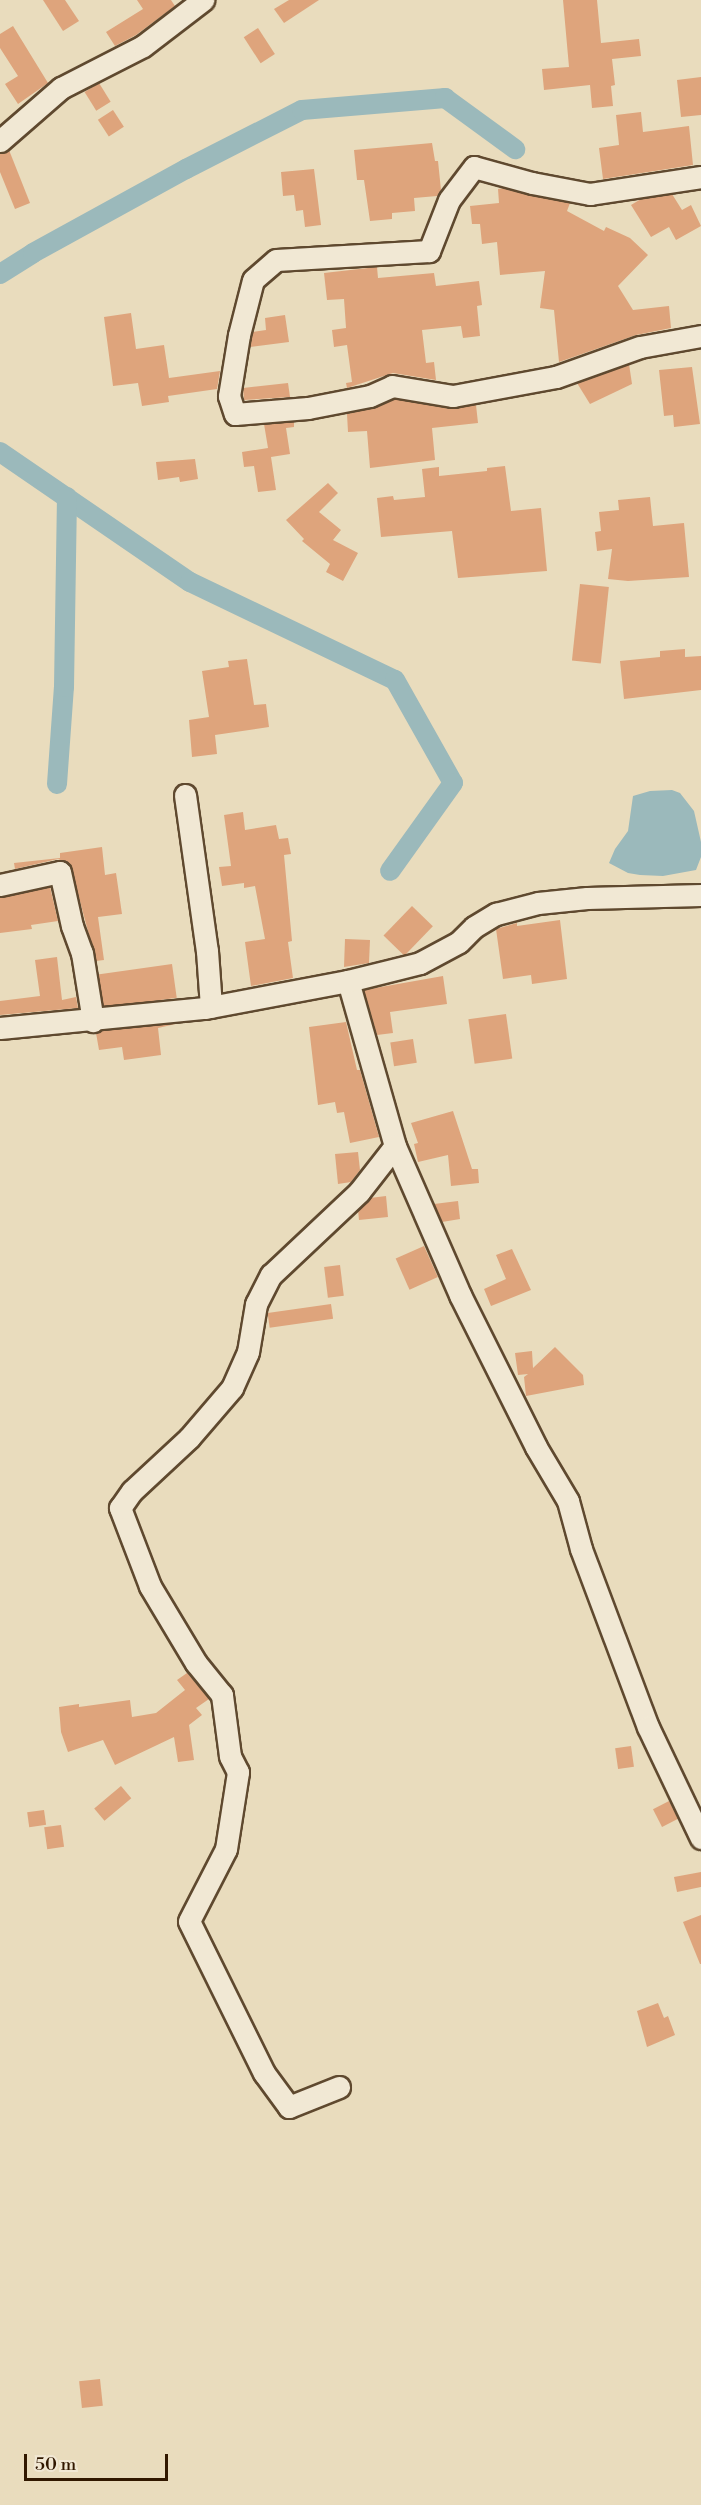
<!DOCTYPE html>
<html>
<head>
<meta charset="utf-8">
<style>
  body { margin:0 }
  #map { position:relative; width:701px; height:2505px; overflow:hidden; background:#e9dcbd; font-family:"Libre Bodoni",serif }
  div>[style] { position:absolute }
  .water>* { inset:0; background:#9bb9bb }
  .canal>* { height:20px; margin:-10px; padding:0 10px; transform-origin:10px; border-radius:10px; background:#9bb9bb }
  .building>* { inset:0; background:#dea47c; transform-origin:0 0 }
  .roads { filter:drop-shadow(2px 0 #5f492f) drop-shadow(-2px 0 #5f492f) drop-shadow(0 2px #5f492f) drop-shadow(0 -2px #5f492f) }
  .minor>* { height:21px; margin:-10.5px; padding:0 10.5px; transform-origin:10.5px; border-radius:10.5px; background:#f1e8d4 }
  span { translate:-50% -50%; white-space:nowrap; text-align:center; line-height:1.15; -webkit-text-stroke:5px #f1e8d4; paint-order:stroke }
  .scale { position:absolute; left:24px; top:2454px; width:144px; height:27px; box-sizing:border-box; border:3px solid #311800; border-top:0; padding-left:8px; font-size:18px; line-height:21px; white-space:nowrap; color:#311800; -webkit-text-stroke:4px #f1e8d4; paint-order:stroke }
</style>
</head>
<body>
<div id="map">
  <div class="water">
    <div style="clip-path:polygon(672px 790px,680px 793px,694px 811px,701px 842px,701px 857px,696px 870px,663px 876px,640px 875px,628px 873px,609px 863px,615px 849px,628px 831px,633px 796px,650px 791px)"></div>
  </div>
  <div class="canal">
    <div style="left:0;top:274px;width:39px;rotate:-32deg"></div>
    <div style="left:33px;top:253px;width:175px;rotate:-28.8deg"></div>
    <div style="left:186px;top:169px;width:130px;rotate:-27deg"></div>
    <div style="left:302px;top:110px;width:144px;rotate:-4.8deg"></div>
    <div style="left:445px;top:98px;width:87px;rotate:36.1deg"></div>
    <div style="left:0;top:452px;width:230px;rotate:34.4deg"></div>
    <div style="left:190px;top:582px;width:227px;rotate:25.6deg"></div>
    <div style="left:395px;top:680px;width:118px;rotate:60.6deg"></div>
    <div style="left:453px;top:783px;width:108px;rotate:125.6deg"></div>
    <div style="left:57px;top:784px;width:97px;rotate:-85.9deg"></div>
    <div style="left:64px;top:687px;width:190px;rotate:-89.1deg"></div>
  </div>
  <div class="building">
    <div style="clip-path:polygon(43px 0,65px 0,79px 21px,63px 31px)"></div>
    <div style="clip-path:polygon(137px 0,171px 0,175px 6px,136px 35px,115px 46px,106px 32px,143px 9px)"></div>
    <div style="clip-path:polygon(289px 0,319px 0,284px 23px,274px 9px)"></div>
    <div style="clip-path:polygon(563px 0,597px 0,601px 43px,639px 39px,641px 56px,612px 59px,615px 85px,611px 86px,613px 106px,592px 108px,590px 85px,544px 90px,542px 69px,569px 67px)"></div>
    <div style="clip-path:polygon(13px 26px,48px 83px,18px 104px,5px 84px,18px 76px,0 48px,0 34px)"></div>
    <div style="left:258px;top:28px;width:31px;height:17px;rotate:57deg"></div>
    <div style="clip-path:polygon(701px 77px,701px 115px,681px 117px,677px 80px)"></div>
    <div style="left:99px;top:83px;width:22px;height:17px;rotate:58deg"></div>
    <div style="left:113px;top:110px;width:20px;height:18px;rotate:57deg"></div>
    <div style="clip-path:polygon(641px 112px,643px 132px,689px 126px,693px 165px,603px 179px,599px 148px,619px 145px,616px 115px)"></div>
    <div style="clip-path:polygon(432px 143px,435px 161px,438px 161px,441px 190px,437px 196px,414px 198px,415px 211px,392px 213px,392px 219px,370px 221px,364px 180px,357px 180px,354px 150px)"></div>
    <div style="clip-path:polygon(9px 150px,30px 203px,15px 209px,0 172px,0 153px)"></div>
    <div style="clip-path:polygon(314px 169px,321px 225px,305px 227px,303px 210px,296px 211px,294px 195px,283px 196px,281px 172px)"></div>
    <div style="clip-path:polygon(504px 188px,570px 203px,567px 211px,604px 231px,606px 227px,630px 238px,648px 255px,618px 286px,633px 310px,669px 306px,671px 328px,636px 335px,559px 362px,554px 310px,540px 308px,545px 271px,500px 275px,497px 242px,482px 244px,480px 224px,472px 224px,470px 206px,499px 203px,498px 189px)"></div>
    <div style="clip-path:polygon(672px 194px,682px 210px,691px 205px,701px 226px,676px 240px,669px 227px,651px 237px,631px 205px,641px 199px)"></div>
    <div style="clip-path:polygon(377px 267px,378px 278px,434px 273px,436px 286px,479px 281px,482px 305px,477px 306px,480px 336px,463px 338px,461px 326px,422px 330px,426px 363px,434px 362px,436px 380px,393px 373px,347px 388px,346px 383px,352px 382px,347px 345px,334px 347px,332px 330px,346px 328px,344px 299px,327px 300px,324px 273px)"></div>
    <div style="clip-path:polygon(131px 313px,136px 349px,164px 345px,169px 378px,220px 371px,217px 389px,168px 396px,169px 402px,142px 406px,138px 383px,113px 386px,104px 317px)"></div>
    <div style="clip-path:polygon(285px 315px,289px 342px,250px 347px,253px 332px,266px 330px,265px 318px)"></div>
    <div style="clip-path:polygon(629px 364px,632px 384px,590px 404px,577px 383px)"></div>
    <div style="clip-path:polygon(692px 367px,700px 424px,674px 427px,673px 415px,664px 416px,659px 370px)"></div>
    <div style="clip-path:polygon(288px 383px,290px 397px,244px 400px,243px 388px)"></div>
    <div style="clip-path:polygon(394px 399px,451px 409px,476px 405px,478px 423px,432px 428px,435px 460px,370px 468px,367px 431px,348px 432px,347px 414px,373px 408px)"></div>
    <div style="clip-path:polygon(294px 422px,294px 427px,286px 428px,290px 454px,271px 457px,276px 490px,258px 492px,254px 466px,244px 467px,242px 452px,268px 448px,264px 424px)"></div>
    <div style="clip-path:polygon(195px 459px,198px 479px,180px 482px,179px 477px,158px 480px,156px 462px)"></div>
    <div style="clip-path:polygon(505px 466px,511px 511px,541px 508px,547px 571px,458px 578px,452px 531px,381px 537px,377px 498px,393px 496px,394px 500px,425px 497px,422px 469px,439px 467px,439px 476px,487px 471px,487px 468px)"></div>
    <div style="clip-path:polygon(328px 483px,338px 493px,319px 512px,341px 530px,333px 540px,358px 553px,343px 581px,326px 572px,330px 564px,302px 541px,304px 539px,286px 520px)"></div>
    <div style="clip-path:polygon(650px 497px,653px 526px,684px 523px,689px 577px,628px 581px,608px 579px,612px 549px,597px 551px,595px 532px,601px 531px,599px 512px,619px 510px,618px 500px)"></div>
    <div style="left:580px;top:584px;width:29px;height:77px;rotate:6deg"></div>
    <div style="clip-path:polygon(685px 649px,685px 657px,701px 656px,701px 690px,624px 699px,620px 661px,660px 657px,660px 651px)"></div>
    <div style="clip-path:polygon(247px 659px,254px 705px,266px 704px,269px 727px,215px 735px,217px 754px,192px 757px,189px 720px,209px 717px,202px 671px,229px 667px,228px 661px)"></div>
    <div style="clip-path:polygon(243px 812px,245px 830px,276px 825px,279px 839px,288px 838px,291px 854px,284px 855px,292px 941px,288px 942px,293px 978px,251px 986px,245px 942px,265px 939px,255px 886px,244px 888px,244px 883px,222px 886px,219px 867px,231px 866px,224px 815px)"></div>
    <div style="clip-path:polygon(102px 847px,105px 875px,116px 873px,122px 914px,98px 917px,104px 960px,96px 961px,70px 864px,58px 859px,15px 869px,14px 863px,60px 858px,60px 853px)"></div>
    <div style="clip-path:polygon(50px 887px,58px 921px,31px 925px,32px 929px,0 933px,0 897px)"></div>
    <div style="left:412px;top:906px;width:29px;height:41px;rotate:44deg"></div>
    <div style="clip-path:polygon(560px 920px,567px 979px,532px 984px,531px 975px,503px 979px,496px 929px,517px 923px,517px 926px)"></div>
    <div style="clip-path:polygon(345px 939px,370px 940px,369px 963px,344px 967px)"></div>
    <div style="clip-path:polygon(57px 957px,62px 1000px,76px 997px,78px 1008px,0 1015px,0 1001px,40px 996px,35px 960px)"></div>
    <div style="left:172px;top:964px;width:34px;height:75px;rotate:82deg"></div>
    <div style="clip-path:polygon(443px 976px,447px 1004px,390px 1012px,393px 1033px,377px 1035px,364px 990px)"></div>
    <div style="left:506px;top:1014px;width:45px;height:38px;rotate:82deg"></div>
    <div style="clip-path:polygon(346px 1022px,357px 1070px,360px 1070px,379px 1137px,350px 1143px,344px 1112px,337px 1113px,335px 1102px,318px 1105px,309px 1027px)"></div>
    <div style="clip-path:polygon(180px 1023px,158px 1028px,161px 1055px,124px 1060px,122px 1047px,99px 1050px,96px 1033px,101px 1031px)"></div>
    <div style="left:413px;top:1039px;width:24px;height:23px;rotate:81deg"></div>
    <div style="clip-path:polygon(453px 1111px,472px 1169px,478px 1169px,479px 1183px,451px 1186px,448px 1155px,418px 1162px,414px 1144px,418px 1143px,411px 1123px)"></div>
    <div style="clip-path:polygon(358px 1152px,360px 1170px,351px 1182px,338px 1184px,335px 1154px)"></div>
    <div style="clip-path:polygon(386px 1196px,388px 1217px,359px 1220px,358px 1210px,370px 1198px)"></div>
    <div style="clip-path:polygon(458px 1201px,460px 1219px,442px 1222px,434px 1204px)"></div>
    <div style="left:424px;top:1246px;width:34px;height:31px;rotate:66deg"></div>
    <div style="clip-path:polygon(512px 1249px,531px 1290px,491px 1306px,484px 1289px,506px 1279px,496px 1255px)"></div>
    <div style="left:340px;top:1265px;width:31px;height:16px;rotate:83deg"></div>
    <div style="left:331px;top:1304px;width:15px;height:64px;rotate:82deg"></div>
    <div style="clip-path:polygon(555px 1347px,583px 1375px,584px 1385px,526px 1396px,524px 1377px,528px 1374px,518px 1375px,515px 1353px,532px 1351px,533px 1368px)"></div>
    <div style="clip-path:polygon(187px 1673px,209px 1699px,196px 1708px,202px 1715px,189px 1725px,194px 1760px,178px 1762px,174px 1737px,115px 1765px,103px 1740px,68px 1752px,61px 1732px,59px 1707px,79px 1704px,79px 1707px,130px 1700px,132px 1717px,156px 1713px,185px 1690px,177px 1680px)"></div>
    <div style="left:631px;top:1746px;width:21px;height:16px;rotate:82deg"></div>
    <div style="left:121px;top:1786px;width:16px;height:35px;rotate:50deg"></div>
    <div style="left:669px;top:1801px;width:20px;height:18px;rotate:63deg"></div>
    <div style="left:44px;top:1810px;width:15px;height:17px;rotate:82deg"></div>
    <div style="left:61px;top:1825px;width:22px;height:17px;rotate:82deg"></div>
    <div style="clip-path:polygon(701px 1872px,701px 1887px,677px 1892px,674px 1877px)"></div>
    <div style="clip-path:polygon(701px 1915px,701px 1964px,700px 1964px,683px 1922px)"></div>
    <div style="clip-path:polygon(658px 2003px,664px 2018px,668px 2016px,675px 2035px,647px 2047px,637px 2011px)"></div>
    <div style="left:100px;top:2379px;width:27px;height:21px;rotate:84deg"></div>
  </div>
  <div class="roads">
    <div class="minor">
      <div style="left:0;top:141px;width:81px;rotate:-41deg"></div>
      <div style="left:61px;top:88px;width:92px;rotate:-27.1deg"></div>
      <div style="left:143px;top:46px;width:76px;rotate:-37.5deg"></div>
      <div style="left:701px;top:177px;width:112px;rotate:171.3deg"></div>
      <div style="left:590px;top:194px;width:59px;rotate:-169.3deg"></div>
      <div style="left:532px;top:183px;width:60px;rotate:-164.6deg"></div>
      <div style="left:474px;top:167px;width:41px;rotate:127.1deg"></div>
      <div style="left:449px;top:200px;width:55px;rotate:111.4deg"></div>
      <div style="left:429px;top:251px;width:153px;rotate:176.6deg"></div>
      <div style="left:276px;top:260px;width:30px;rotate:139deg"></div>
      <div style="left:253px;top:280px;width:57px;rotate:104.3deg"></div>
      <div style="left:239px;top:335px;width:62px;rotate:99.3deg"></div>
      <div style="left:229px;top:396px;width:19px;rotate:72deg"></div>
      <div style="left:235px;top:414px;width:73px;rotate:-4.7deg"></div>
      <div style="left:308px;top:408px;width:63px;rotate:-11deg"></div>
      <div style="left:370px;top:396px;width:24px;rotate:-24deg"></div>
      <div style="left:392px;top:386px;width:62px;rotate:9.3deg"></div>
      <div style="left:453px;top:396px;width:105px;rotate:-10.5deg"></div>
      <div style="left:556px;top:377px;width:89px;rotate:-19.7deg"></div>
      <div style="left:640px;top:347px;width:62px;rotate:-10.2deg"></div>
      <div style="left:185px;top:795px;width:158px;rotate:82deg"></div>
      <div style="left:207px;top:951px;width:56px;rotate:85.9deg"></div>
      <div style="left:0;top:885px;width:61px;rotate:-12.2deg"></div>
      <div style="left:60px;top:872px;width:55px;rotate:77.5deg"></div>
      <div style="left:72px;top:926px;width:29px;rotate:70deg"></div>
      <div style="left:82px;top:953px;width:69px;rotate:80.8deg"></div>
      <div style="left:348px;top:981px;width:172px;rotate:74.1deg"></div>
      <div style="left:395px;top:1146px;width:163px;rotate:66.4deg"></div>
      <div style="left:460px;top:1295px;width:170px;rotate:63.4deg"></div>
      <div style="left:536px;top:1447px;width:63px;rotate:59.3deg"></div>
      <div style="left:568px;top:1501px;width:50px;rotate:74.8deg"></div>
      <div style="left:581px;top:1549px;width:190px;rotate:69.4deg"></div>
      <div style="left:648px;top:1727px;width:123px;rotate:64.5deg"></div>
      <div style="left:0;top:1028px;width:206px;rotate:-5.6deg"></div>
      <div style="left:205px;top:1008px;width:146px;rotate:-10.7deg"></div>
      <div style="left:348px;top:981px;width:74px;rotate:-14deg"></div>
      <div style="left:420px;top:963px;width:44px;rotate:-28.3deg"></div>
      <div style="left:459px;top:942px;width:21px;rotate:-45deg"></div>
      <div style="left:474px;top:927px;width:26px;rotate:-31deg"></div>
      <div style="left:496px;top:914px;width:43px;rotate:-14.7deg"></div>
      <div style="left:538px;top:903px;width:49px;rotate:-5.8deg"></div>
      <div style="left:587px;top:898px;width:114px;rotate:-1.5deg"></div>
      <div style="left:339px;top:2087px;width:54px;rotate:158.2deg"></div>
      <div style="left:289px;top:2107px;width:42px;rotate:-126.3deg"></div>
      <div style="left:264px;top:2073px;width:169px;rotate:-116.3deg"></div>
      <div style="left:189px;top:1921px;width:81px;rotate:-62.8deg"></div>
      <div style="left:226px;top:1849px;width:78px;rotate:-81.1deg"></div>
      <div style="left:238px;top:1772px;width:18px;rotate:-117deg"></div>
      <div style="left:230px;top:1756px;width:62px;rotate:-97.5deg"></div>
      <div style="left:222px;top:1695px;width:41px;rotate:-129.1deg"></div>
      <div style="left:196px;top:1663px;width:90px;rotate:-120.9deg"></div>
      <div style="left:150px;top:1586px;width:84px;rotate:-111deg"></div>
      <div style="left:120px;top:1508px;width:21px;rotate:-55deg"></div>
      <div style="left:132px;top:1491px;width:78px;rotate:-42.9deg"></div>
      <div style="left:189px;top:1438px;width:66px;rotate:-49.3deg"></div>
      <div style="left:232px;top:1388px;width:39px;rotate:-66deg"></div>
      <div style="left:248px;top:1352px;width:49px;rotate:-80.5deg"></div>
      <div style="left:256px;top:1304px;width:33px;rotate:-63deg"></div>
      <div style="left:271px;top:1275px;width:121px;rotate:-43.3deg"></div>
      <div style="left:359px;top:1192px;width:58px;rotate:-52deg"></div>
    </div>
  </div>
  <div class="scale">50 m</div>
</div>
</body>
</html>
